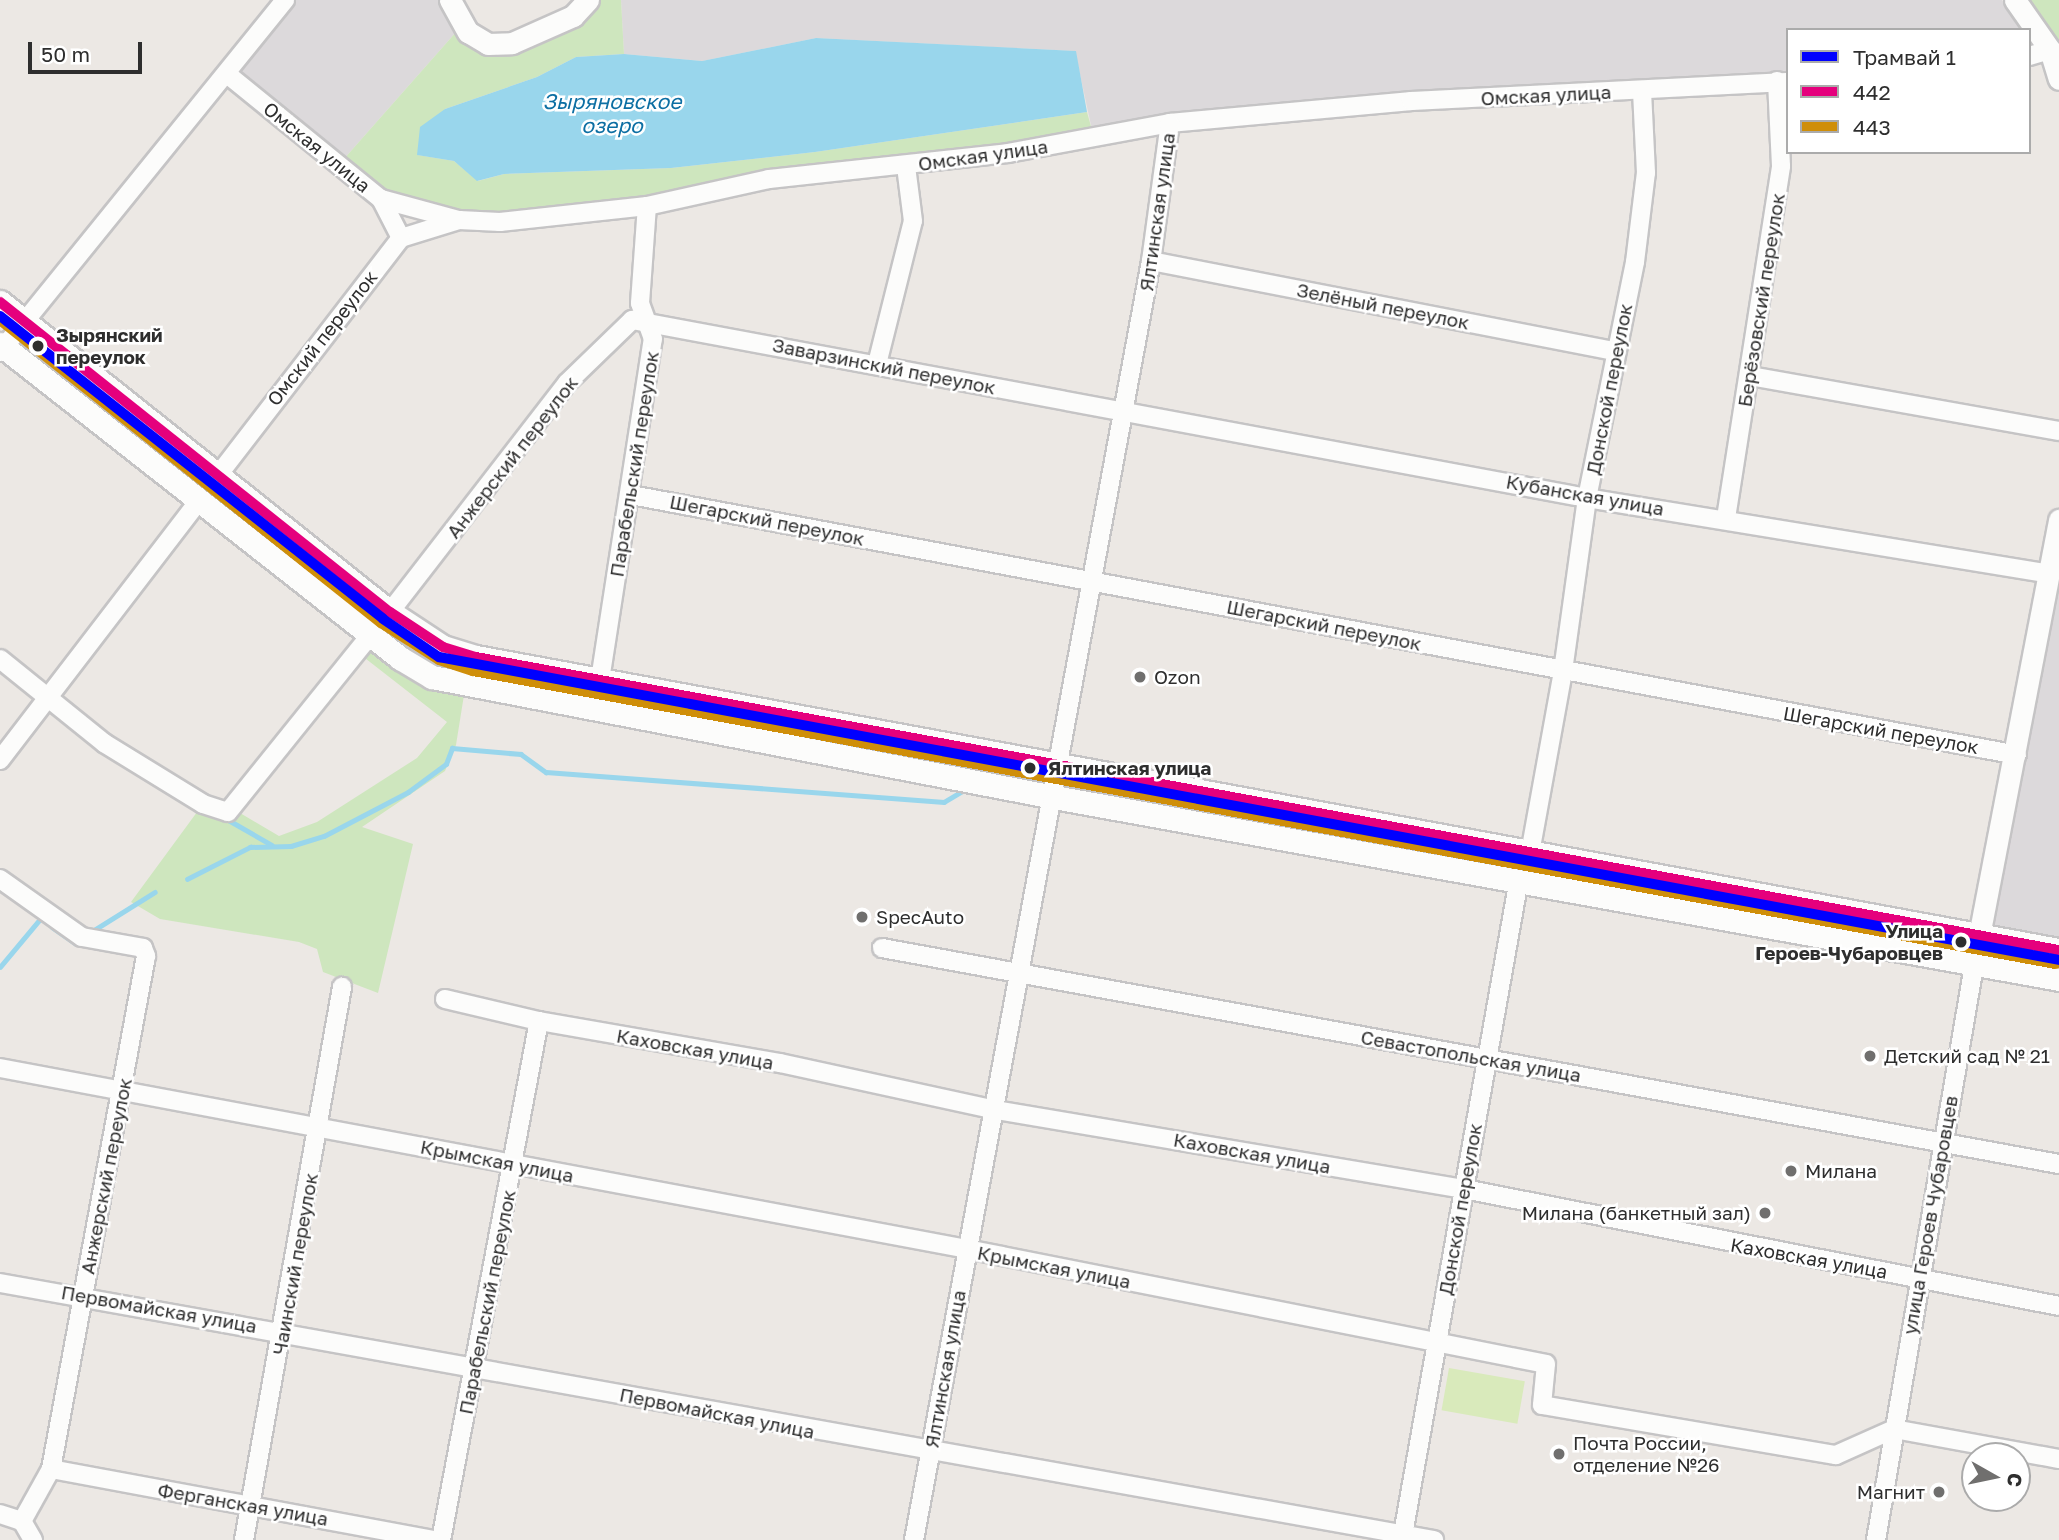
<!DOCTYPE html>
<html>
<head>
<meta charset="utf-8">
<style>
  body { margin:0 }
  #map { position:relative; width:2059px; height:1540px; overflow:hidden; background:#ece8e4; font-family:"Golos Text",sans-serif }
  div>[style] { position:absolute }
  .industrial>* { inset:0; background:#dcd9db }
  .green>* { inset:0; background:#cee6be }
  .pitch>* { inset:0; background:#d9eabb; transform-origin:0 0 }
  .water>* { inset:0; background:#99d6ec }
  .stream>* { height:4.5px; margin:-2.25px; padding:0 2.25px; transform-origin:2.25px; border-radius:2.25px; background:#99d6ec }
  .roads { filter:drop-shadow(2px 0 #c5c4c5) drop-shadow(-2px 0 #c5c4c5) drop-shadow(0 2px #c5c4c5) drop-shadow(0 -2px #c5c4c5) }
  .minor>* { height:18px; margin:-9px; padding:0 9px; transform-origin:9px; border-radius:9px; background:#fcfcfb }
  .tertiary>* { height:21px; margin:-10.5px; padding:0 10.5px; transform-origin:10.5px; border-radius:10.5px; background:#fcfcfb }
  .secondary>* { height:23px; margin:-11.5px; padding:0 11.5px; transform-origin:11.5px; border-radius:11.5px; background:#fcfcfb }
  .bus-1>* { height:10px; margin:-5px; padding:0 5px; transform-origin:5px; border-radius:5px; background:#e5007d }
  .bus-2>* { height:10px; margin:-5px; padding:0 5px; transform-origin:5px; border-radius:5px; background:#cf8e09 }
  .tram-1>* { height:10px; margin:-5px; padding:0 5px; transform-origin:5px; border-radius:5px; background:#00f }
  .dots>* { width:19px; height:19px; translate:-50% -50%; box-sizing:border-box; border:4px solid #fff; border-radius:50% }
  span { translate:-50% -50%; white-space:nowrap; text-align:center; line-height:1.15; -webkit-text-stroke:5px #fff; paint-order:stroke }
  .street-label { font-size:19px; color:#2e2e2e }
  .stop-label { font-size:19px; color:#2e2e2e; font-weight:700 }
  .left { translate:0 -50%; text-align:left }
  .right { translate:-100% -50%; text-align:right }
  .poi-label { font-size:19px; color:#2e2e2e }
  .water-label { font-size:21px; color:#0d6fa3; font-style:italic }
  .legend { position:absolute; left:1786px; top:28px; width:245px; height:126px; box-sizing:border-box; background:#fff; border:2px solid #ababab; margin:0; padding:9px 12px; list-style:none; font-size:21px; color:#2e2e2e }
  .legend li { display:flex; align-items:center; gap:14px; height:35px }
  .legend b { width:35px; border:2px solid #ababab }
  .north { position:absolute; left:1961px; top:1442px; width:70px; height:70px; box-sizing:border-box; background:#fff; border:2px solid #ababab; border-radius:50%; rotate:99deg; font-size:19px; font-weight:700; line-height:28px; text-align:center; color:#2e2e2e }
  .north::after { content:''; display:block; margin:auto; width:24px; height:32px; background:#706f6e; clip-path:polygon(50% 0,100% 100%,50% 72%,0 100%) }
  .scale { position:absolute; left:28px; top:42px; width:114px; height:32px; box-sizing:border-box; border:4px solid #2e2e2e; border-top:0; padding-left:9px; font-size:21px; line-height:24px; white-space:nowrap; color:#2e2e2e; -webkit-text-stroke:5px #fff; paint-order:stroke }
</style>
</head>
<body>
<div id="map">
  <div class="industrial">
    <div style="clip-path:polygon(295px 0,440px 0,457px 31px,343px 160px,239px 73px)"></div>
    <div style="clip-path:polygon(621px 0,2002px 0,2022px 30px,1788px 30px,1788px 76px,1408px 93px,1172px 113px,1092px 130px,1075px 51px,816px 38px,702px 61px,624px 54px)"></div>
    <div style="clip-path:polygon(2059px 565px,2059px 941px,1990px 928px)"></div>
  </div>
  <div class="green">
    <div style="clip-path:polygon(598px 0,621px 0,624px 54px,576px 57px,537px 77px,445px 109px,418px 155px,454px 161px,478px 181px,504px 174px,671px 168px,815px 152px,1087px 112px,1092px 130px,646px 202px,496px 218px,383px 193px,343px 160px,457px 31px,485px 53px)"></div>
    <div style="clip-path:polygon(2027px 0,2059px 0,2059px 45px)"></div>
    <div style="clip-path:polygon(372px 641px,431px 683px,464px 695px,456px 745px,445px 771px,362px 827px,413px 844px,378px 993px,323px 972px,317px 949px,299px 942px,160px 919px,131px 902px,200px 808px,240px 813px,279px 836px,317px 822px,417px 758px,447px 722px,361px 655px)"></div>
  </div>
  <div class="pitch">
    <div style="left:1449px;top:1368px;width:77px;height:43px;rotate:10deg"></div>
  </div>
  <div class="water">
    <div style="clip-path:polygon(816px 38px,1076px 51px,1087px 112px,815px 152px,671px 168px,504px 174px,477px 181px,454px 161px,417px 155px,420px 127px,445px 109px,537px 77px,576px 57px,624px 54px,702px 61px)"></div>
  </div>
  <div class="stream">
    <div style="left:225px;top:818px;width:54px;rotate:29.9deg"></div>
    <div style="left:187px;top:879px;width:71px;rotate:-26.9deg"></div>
    <div style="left:250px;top:847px;width:41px;rotate:-1.4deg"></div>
    <div style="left:291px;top:846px;width:34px;rotate:-17deg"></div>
    <div style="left:324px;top:836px;width:95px;rotate:-27.6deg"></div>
    <div style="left:408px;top:792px;width:47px;rotate:-36.4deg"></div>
    <div style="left:446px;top:764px;width:17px;rotate:-69deg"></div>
    <div style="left:452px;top:748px;width:69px;rotate:5deg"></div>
    <div style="left:521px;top:754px;width:31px;rotate:36deg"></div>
    <div style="left:546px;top:772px;width:399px;rotate:4.3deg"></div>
    <div style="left:944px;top:802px;width:26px;rotate:-31deg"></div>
    <div style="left:52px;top:927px;width:28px;rotate:35deg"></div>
    <div style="left:91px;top:932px;width:75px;rotate:-32deg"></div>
    <div style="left:0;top:967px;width:64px;rotate:-50.1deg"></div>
    <div style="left:41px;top:918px;width:5px;rotate:37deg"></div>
  </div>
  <div class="roads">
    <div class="minor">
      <div style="left:2029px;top:56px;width:22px;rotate:-16deg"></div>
      <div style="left:227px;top:74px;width:198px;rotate:39.1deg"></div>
      <div style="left:381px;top:199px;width:81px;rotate:15.1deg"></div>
      <div style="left:459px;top:220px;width:41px;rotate:2.8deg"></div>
      <div style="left:500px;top:222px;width:148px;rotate:-6.2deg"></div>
      <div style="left:647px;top:206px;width:125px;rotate:-12.5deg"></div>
      <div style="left:769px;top:179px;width:240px;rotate:-6.2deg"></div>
      <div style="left:1008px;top:153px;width:165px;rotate:-10.5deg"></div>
      <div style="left:1170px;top:123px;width:242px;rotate:-5.2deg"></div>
      <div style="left:1411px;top:101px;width:377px;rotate:-2.9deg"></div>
      <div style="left:401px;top:238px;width:61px;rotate:-17.2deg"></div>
      <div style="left:1151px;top:261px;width:473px;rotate:11deg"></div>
      <div style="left:0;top:352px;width:453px;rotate:-51deg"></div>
      <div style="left:877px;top:364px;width:147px;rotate:-75.9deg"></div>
      <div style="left:913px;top:221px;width:55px;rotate:-97.3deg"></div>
      <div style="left:1750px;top:376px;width:314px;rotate:10.1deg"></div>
      <div style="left:219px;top:474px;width:298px;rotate:-52.4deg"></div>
      <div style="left:401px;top:238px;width:44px;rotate:-117.1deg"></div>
      <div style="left:631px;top:495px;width:1410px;rotate:10.62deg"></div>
      <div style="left:1726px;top:518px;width:356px;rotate:-81.1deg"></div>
      <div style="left:1781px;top:166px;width:85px;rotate:-92.7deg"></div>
      <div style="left:390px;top:612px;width:289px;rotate:-52.3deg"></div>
      <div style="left:567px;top:383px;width:91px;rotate:-44.1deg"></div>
      <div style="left:632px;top:320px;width:971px;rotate:10.56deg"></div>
      <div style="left:1587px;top:498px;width:468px;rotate:9.3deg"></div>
      <div style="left:0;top:659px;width:134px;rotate:38.9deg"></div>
      <div style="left:104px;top:743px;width:116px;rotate:31.6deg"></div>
      <div style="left:203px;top:804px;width:26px;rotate:18deg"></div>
      <div style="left:228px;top:812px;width:228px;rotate:-51.2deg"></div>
      <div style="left:600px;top:680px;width:345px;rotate:-81.2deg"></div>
      <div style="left:653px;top:339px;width:38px;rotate:-110deg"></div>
      <div style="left:640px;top:303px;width:97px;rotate:-85.9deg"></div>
      <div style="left:0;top:760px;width:327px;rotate:-52.5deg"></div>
      <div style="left:1530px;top:853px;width:185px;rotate:-79.7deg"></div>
      <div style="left:1563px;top:671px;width:175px;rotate:-82.1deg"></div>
      <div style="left:1587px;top:498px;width:241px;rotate:-78.5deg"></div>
      <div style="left:1635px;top:262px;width:90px;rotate:-83deg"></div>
      <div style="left:1646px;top:173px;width:83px;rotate:-92.8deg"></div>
      <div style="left:0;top:879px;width:100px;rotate:35.3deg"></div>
      <div style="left:82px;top:937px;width:62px;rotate:10.2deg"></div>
      <div style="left:143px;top:948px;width:9px;rotate:69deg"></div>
      <div style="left:146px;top:956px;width:522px;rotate:100.49deg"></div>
      <div style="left:51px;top:1469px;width:60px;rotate:119.1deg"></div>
      <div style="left:882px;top:948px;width:1197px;rotate:10.4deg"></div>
      <div style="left:445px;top:999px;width:97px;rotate:13.2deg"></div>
      <div style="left:539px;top:1021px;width:245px;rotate:9.9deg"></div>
      <div style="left:780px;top:1063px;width:221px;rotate:12.3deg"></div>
      <div style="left:996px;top:1110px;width:475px;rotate:9.6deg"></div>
      <div style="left:1464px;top:1189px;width:606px;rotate:11.12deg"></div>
      <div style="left:0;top:1068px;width:984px;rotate:10.6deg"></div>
      <div style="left:967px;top:1249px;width:590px;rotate:11.23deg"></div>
      <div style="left:1546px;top:1364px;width:41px;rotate:95.6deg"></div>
      <div style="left:1542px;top:1405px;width:298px;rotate:9.7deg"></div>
      <div style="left:1836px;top:1455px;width:64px;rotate:-24.1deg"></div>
      <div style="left:1894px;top:1429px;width:168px;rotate:10.3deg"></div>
      <div style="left:0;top:1283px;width:1457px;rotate:10.16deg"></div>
      <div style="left:51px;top:1469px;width:391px;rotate:10.5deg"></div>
      <div style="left:0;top:1514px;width:23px;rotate:18deg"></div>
      <div style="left:22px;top:1521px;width:22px;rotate:60deg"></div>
      <div style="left:244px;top:1540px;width:562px;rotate:-79.95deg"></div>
      <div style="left:441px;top:1540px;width:528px;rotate:-79.31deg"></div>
      <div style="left:914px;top:1540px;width:1301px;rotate:-79.5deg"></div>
      <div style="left:1151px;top:261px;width:139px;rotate:-82.2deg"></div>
      <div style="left:1402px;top:1540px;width:671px;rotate:-79.96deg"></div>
      <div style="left:1876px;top:1540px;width:613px;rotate:-80.32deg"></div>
    </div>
    <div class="tertiary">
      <div style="left:450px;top:0;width:37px;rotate:61deg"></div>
      <div style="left:468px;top:32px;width:23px;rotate:31deg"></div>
      <div style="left:488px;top:44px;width:24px;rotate:-2deg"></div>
      <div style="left:512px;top:43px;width:67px;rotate:-23.9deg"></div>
      <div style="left:573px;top:16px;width:22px;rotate:-47deg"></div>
      <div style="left:2015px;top:0;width:61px;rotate:55deg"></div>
      <div style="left:2050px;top:50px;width:30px;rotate:73deg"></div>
      <div style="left:1979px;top:936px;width:424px;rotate:-79.1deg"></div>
    </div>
    <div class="secondary">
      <div style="left:0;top:302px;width:498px;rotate:38.5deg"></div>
      <div style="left:390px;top:612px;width:64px;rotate:33.4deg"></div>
      <div style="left:443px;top:647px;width:34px;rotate:17deg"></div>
      <div style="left:476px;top:657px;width:1610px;rotate:10.49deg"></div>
      <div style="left:0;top:344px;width:509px;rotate:38.13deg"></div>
      <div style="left:400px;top:658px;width:37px;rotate:31deg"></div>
      <div style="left:432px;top:677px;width:633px;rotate:10.92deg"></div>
      <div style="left:1054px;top:797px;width:1021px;rotate:10.26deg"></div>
    </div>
  </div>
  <div class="bus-1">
    <div style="left:0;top:302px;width:498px;rotate:38.5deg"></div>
    <div style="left:390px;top:612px;width:64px;rotate:33.4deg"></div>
    <div style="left:443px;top:647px;width:34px;rotate:17deg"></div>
    <div style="left:476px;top:657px;width:1610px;rotate:10.49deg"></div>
  </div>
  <div class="bus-2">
    <div style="left:0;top:320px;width:487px;rotate:38.5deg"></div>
    <div style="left:381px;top:623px;width:69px;rotate:32.5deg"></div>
    <div style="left:439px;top:660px;width:36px;rotate:18deg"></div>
    <div style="left:473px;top:671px;width:1610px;rotate:10.49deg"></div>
  </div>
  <div class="tram-1">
    <div style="left:0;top:316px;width:488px;rotate:38.3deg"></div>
    <div style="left:383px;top:619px;width:68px;rotate:34.2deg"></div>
    <div style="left:439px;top:657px;width:1648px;rotate:10.59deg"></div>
  </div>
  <div class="dots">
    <div style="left:38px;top:346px;background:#2e2e2e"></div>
    <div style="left:1140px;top:677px;background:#706f6e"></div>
    <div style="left:1030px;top:768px;background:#2e2e2e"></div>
    <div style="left:862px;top:917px;background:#706f6e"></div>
    <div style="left:1961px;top:942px;background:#2e2e2e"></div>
    <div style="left:1870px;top:1056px;background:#706f6e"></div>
    <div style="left:1791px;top:1171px;background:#706f6e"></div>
    <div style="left:1765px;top:1213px;background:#706f6e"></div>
    <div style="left:1559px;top:1454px;background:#706f6e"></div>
    <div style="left:1939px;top:1492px;background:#706f6e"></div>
  </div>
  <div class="street-label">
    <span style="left:1546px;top:95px;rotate:-3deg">Омская улица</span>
    <span style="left:317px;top:147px;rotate:39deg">Омская улица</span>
    <span style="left:983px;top:155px;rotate:-8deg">Омская улица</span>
    <span style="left:1157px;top:212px;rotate:-82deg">Ялтинская улица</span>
    <span style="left:1761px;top:300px;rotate:-81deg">Берёзовский переулок</span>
    <span style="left:1383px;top:306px;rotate:11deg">Зелёный переулок</span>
    <span style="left:322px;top:338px;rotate:-52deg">Омский переулок</span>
    <span style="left:884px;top:366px;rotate:11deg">Заварзинский переулок</span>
    <span style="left:1609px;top:389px;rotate:-79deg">Донской переулок</span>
    <span style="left:512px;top:457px;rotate:-52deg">Анжерский переулок</span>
    <span style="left:634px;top:464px;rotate:-81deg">Парабельский переулок</span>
    <span style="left:1585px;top:495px;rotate:10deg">Кубанская улица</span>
    <span style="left:767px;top:520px;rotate:11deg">Шегарский переулок</span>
    <span style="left:1324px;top:625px;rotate:11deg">Шегарский переулок</span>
    <span style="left:1881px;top:730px;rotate:10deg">Шегарский переулок</span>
    <span style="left:695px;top:1049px;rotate:10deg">Каховская улица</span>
    <span style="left:1471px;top:1056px;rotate:10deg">Севастопольская улица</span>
    <span style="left:1252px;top:1153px;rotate:10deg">Каховская улица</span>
    <span style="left:497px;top:1161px;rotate:11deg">Крымская улица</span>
    <span style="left:106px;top:1176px;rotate:-79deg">Анжерский переулок</span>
    <span style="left:1460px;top:1209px;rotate:-80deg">Донской переулок</span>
    <span style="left:1930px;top:1215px;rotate:-80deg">улица Героев Чубаровцев</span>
    <span style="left:1809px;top:1258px;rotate:10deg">Каховская улица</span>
    <span style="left:295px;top:1264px;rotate:-80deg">Чаинский переулок</span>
    <span style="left:1054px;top:1267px;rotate:11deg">Крымская улица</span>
    <span style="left:487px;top:1302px;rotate:-79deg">Парабельский переулок</span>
    <span style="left:159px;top:1309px;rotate:10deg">Первомайская улица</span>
    <span style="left:945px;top:1369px;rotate:-80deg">Ялтинская улица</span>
    <span style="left:717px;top:1413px;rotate:11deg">Первомайская улица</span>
    <span style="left:243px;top:1504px;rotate:10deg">Ферганская улица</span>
  </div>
  <div class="stop-label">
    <span class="left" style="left:56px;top:346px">Зырянский<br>переулок</span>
    <span class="left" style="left:1048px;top:768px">Ялтинская улица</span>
    <span class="right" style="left:1943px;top:942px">Улица<br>Героев-Чубаровцев</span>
  </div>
  <div class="poi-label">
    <span class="left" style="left:1154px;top:677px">Ozon</span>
    <span class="left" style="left:876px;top:917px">SpecAuto</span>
    <span class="left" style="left:1884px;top:1056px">Детский сад № 21</span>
    <span class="left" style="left:1805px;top:1171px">Милана</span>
    <span class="right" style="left:1751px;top:1213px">Милана (банкетный зал)</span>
    <span class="left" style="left:1573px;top:1454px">Почта России,<br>отделение №26</span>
    <span class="right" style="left:1925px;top:1492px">Магнит</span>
  </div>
  <div class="water-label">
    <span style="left:612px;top:113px">Зыряновское<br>озеро</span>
  </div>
  <ul class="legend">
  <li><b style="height:9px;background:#00f"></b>Трамвай 1</li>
  <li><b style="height:9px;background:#e5007d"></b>442</li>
  <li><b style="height:9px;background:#cf8e09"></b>443</li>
  </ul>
  <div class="north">С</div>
  <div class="scale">50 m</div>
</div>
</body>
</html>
